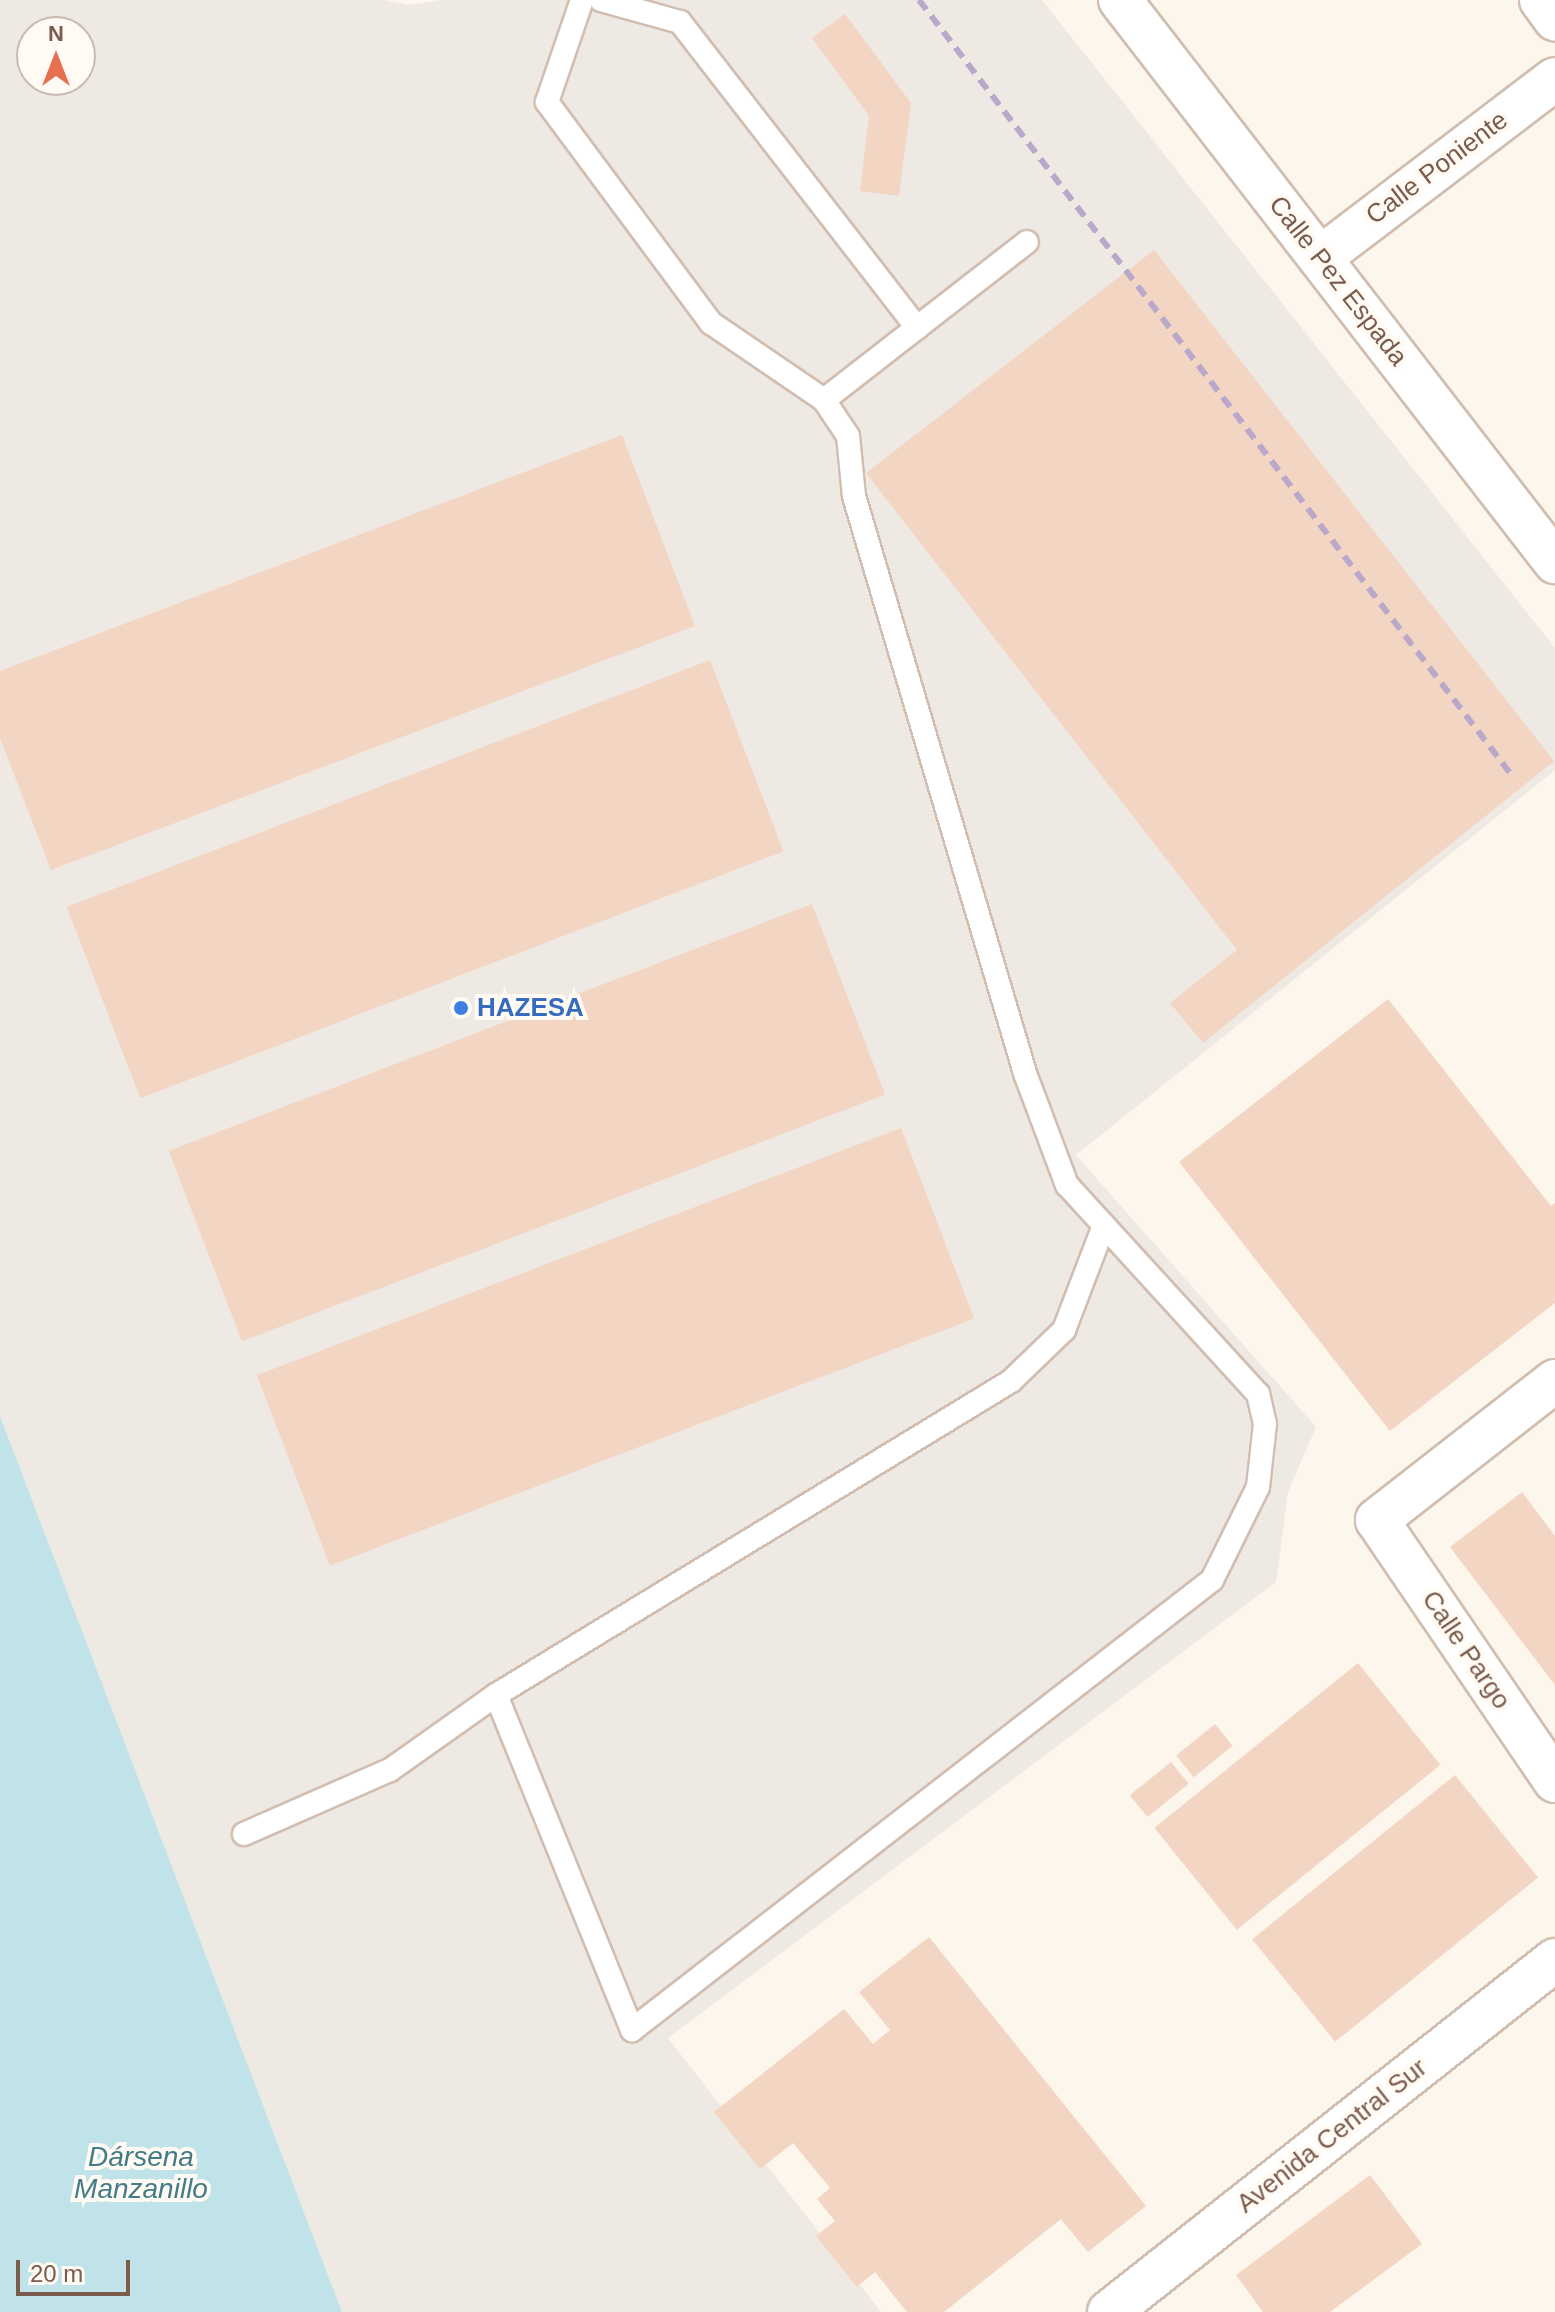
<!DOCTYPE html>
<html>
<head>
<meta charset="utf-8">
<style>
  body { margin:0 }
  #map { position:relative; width:1555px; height:2312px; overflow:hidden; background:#fdf6ec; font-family:Helvetica,sans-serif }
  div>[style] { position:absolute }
  .industrial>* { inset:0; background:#efe9e4 }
  .water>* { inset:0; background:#bfe3e8 }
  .building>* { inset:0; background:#f3d5c3; transform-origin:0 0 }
  .roads { filter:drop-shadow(2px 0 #d1beb0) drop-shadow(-2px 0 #d1beb0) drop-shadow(0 2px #d1beb0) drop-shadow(0 -2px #d1beb0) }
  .lane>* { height:22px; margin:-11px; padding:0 11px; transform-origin:11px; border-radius:11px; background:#fff }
  .street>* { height:42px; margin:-21px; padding:0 21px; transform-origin:21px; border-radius:21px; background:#fff }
  .rail>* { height:6px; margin-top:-3px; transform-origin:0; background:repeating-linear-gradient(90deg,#b9a8c9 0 12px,transparent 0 20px) }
  .dots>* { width:22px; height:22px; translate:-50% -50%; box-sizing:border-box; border:4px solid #fffaf3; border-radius:50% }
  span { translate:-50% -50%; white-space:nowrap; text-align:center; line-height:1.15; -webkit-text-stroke:8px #fffaf3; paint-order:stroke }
  .street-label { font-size:26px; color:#7a5c4d }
  .shop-label { font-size:26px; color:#366cbe; font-weight:700 }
  .left { translate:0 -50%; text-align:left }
  .water-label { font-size:28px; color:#437c86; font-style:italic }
  .north { position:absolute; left:16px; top:16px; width:80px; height:80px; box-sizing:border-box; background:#fffaf3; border:2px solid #cabbb1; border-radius:50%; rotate:0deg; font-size:22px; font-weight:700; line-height:32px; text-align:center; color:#7a5c4d }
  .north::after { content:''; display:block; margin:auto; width:28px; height:36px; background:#e76f51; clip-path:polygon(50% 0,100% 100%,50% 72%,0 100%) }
  .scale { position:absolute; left:16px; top:2260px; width:114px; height:36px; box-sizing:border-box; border:4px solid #7a5c4d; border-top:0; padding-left:10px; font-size:24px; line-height:28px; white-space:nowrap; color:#7a5c4d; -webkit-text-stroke:6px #fffaf3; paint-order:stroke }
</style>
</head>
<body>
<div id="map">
  <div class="industrial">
    <div style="clip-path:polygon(evenodd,0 0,383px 0,408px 5px,441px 0,1042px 0,1555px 648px,1555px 770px,1076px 1155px,1316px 1427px,1288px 1492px,1276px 1582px,668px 2038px,881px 2312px,342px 2312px,0 1416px,0 0,32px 32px,80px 32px,80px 80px,32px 80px,32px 32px)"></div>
  </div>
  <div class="water">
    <div style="clip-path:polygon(0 1416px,342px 2312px,0 2312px)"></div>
  </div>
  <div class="building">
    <div style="clip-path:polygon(845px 14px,911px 103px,899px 196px,860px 191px,869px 116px,812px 38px)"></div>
    <div style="clip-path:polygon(1154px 250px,1554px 761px,1203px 1043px,1170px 1003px,1237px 950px,866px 473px)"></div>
    <div style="clip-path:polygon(622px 435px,695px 626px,51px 870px,0 738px,0 671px)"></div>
    <div style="left:710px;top:660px;width:205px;height:689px;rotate:69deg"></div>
    <div style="left:812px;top:904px;width:204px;height:689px;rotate:69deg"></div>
    <div style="clip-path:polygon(1388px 999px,1551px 1206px,1555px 1203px,1555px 1303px,1390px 1431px,1179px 1162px)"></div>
    <div style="left:901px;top:1128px;width:204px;height:690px;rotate:69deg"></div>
    <div style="clip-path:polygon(1522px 1492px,1555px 1536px,1555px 1685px,1450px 1547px)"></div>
    <div style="left:1358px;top:1663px;width:131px;height:262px;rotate:51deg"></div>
    <div style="left:1215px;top:1724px;width:28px;height:50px;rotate:51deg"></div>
    <div style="left:1171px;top:1762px;width:28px;height:53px;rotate:51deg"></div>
    <div style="left:1455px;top:1775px;width:132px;height:261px;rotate:51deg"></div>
    <div style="clip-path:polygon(929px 1937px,1146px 2206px,1088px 2252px,1061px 2219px,944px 2312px,907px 2312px,875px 2272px,857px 2287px,816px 2236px,835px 2221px,817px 2199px,830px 2188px,793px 2143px,760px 2169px,714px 2112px,844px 2009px,873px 2044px,890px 2030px,859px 1992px)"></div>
    <div style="clip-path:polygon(1370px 2175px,1422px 2244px,1330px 2312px,1263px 2312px,1236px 2275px)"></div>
  </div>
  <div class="roads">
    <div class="lane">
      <div style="left:601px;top:0;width:82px;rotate:15.6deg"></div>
      <div style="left:680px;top:22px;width:387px;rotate:52.2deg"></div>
      <div style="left:824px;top:400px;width:257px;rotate:-37.9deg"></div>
      <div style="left:496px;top:1695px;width:362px;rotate:67.9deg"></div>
      <div style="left:632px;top:2030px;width:734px;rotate:-37.81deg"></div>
      <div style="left:1212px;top:1580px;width:104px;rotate:-63.7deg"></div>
      <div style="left:1258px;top:1487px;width:63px;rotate:-83.7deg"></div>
      <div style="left:1265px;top:1424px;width:31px;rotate:-103deg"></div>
      <div style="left:1258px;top:1394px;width:283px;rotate:-132.4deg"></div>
      <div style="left:1067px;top:1185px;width:120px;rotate:-110.6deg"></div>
      <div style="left:1025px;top:1073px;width:602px;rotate:-106.51deg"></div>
      <div style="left:854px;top:496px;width:60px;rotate:-95.7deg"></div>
      <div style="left:848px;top:436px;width:43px;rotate:-123.7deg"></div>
      <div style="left:824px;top:400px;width:137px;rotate:-145.7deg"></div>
      <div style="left:711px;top:323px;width:275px;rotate:-126.6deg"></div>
      <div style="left:547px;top:102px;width:108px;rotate:-71.1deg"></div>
      <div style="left:244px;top:1834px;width:159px;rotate:-23.7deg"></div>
      <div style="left:390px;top:1770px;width:130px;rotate:-35.3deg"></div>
      <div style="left:496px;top:1695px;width:603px;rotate:-31.37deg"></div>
      <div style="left:1011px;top:1381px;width:74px;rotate:-43.9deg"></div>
      <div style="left:1064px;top:1330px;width:112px;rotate:-69.1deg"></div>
    </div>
    <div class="street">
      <div style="left:1120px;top:0;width:711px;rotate:52.26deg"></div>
      <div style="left:1541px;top:0;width:24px;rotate:54deg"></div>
      <div style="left:1320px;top:258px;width:295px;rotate:-37.3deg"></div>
      <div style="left:1555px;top:1381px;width:226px;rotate:142deg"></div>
      <div style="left:1377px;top:1520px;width:316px;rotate:55.7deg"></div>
      <div style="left:1109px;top:2312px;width:568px;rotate:-38.28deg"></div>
    </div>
  </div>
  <div class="rail">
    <div style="left:919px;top:0;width:973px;rotate:52.6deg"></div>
  </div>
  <div class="dots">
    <div style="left:461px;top:1008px;background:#3f7fe0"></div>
  </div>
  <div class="street-label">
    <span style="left:1437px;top:168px;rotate:-37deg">Calle Poniente</span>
    <span style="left:1338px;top:281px;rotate:52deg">Calle Pez Espada</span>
    <span style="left:1466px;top:1650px;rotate:56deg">Calle Pargo</span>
    <span style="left:1332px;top:2136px;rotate:-38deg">Avenida Central Sur</span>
  </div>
  <div class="shop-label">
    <span class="left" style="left:477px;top:1008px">HAZESA</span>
  </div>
  <div class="water-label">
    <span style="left:141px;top:2173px">Dársena<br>Manzanillo</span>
  </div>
  <div class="north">N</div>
  <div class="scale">20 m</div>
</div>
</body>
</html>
